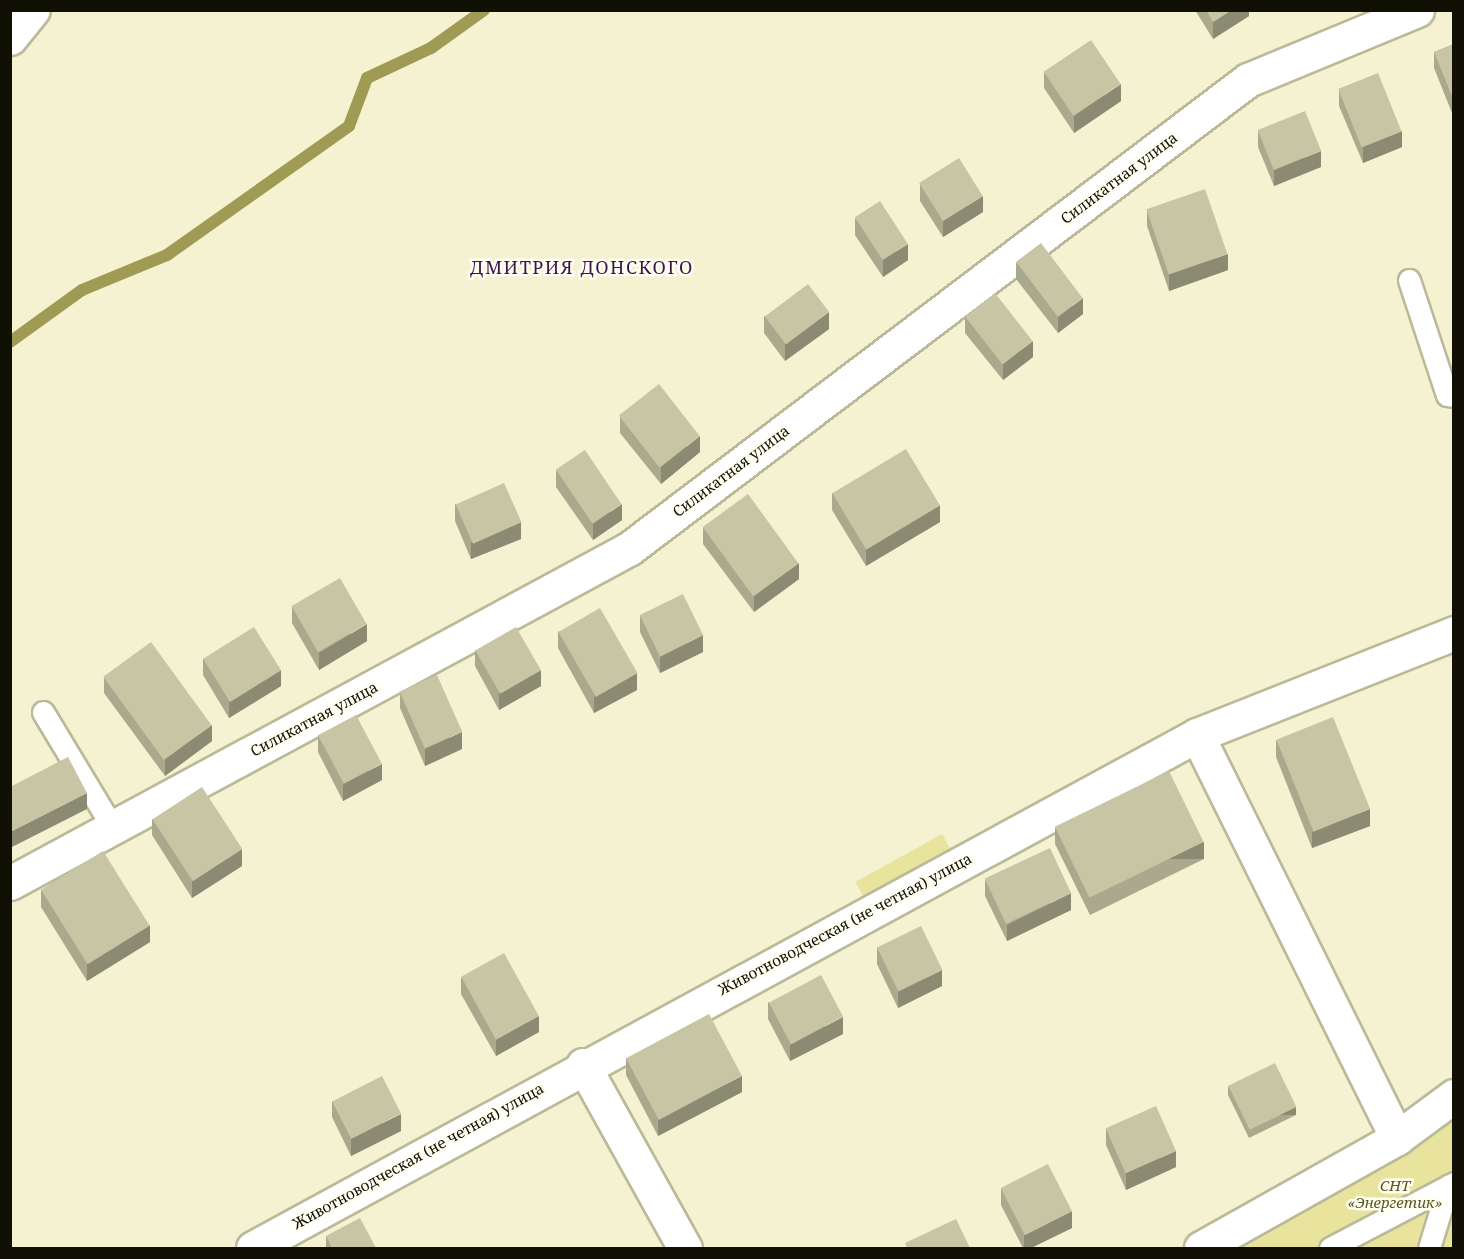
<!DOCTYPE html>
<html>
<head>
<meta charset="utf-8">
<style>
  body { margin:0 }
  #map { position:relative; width:1464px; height:1259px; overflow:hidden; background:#f4f2d0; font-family:"Noto Serif",serif }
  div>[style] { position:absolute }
  .green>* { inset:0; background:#e8e49e; transform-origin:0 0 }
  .stream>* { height:12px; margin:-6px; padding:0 6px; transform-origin:6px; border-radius:6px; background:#9f9a54 }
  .roads { filter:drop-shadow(2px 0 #bbb998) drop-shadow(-2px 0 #bbb998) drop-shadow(0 2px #bbb998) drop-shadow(0 -2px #bbb998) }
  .lane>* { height:21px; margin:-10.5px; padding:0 10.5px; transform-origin:10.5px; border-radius:10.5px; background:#fff }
  .street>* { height:33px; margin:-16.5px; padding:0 16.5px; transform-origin:16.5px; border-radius:16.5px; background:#fff }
  .wall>* { inset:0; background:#aba98d }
  .shaded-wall>* { inset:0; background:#8b8a73; transform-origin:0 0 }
  .building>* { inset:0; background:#c7c5a4; transform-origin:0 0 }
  span { translate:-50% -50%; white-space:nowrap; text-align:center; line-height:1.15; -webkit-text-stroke:5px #fffef1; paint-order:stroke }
  .street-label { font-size:15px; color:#101005 }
  .park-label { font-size:15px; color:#5b5722; font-style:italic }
  .quarter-label { font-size:18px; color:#3c154b; letter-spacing:1.5px }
  .frame { position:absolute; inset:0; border:12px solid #101005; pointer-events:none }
</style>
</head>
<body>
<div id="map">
  <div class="green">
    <div style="left:942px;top:834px;width:25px;height:99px;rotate:61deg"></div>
    <div style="clip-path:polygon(1453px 1100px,1453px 1248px,1183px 1248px)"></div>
  </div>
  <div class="stream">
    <div style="left:10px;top:342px;width:89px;rotate:-35.8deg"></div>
    <div style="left:82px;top:290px;width:92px;rotate:-22.4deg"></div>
    <div style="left:167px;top:255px;width:223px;rotate:-35.3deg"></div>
    <div style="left:349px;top:126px;width:51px;rotate:-69.4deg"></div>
    <div style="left:367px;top:78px;width:71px;rotate:-25.1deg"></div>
    <div style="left:431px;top:48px;width:65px;rotate:-35.6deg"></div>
  </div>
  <div class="roads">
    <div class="lane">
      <div style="left:1409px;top:280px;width:121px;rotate:71.7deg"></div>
      <div style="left:1447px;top:395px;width:7px;rotate:8deg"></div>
      <div style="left:43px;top:712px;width:135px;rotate:58.9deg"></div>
      <div style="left:1330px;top:1248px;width:140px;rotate:-27.7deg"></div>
      <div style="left:1429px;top:1248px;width:65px;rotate:-73deg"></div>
    </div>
    <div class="street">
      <div style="left:10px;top:38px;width:36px;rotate:-51deg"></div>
      <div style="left:1197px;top:735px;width:450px;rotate:63.6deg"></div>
      <div style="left:10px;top:883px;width:705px;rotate:-28.38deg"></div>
      <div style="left:630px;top:548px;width:775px;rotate:-37.14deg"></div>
      <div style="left:1248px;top:80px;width:183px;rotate:-22.5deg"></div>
      <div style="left:583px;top:1065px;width:210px;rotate:60.9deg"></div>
      <div style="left:253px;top:1248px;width:1074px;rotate:-28.52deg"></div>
      <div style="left:1197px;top:735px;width:277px;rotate:-21.6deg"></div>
      <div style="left:1201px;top:1248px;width:225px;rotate:-29.3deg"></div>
      <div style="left:1397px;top:1138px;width:71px;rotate:-36.4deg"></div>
    </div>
  </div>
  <div class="wall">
    <div style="clip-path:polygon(1195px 10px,1249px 10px,1249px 16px,1213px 39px)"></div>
    <div style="clip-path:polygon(1454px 44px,1454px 118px,1434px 68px,1434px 52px)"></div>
    <div style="clip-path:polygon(1044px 72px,1121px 101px,1074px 133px,1044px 88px)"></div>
    <div style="clip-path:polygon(1339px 90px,1402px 147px,1363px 163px,1339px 106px)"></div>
    <div style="clip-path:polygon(1258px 130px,1321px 167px,1274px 186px,1258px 147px)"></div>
    <div style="clip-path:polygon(920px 184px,983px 212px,943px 237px,920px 201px)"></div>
    <div style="clip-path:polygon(1147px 210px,1228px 270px,1169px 291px,1147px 226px)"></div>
    <div style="clip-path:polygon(855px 218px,908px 260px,883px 277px,855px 235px)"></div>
    <div style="clip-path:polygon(1016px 262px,1083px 314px,1058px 333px,1016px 279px)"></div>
    <div style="clip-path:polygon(764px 316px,829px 329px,785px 361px,764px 333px)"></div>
    <div style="clip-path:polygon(965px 316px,1033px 357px,1003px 380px,965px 333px)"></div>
    <div style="clip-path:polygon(620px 417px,700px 452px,661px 484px,620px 433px)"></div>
    <div style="clip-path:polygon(556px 470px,622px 520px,593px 540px,556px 487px)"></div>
    <div style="clip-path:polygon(832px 493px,940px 522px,866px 566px,832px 510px)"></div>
    <div style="clip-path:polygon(455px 504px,521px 539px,471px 559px,455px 521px)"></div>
    <div style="clip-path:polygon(703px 528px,799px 579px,754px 612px,703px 544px)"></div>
    <div style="clip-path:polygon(292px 607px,367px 641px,319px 670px,292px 623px)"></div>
    <div style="clip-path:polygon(640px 616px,703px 652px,660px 673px,640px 632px)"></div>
    <div style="clip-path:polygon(558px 631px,637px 690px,594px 713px,558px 648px)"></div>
    <div style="clip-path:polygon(475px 650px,541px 686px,499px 710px,475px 666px)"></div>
    <div style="clip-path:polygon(203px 659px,281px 686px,229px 718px,203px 675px)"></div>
    <div style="clip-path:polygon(104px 677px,212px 741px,165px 776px,104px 693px)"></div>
    <div style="clip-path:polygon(400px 692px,462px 749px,425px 766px,400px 708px)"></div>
    <div style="clip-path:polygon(318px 735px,382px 780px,343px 801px,318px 752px)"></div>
    <div style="clip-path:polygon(1276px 740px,1370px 826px,1312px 848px,1276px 757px)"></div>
    <div style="clip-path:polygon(152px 819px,242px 866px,192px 898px,152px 835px)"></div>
    <div style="clip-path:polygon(1055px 827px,1204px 859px,1090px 915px,1055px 844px)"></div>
    <div style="clip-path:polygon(985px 880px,1071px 910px,1007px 941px,985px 896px)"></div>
    <div style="clip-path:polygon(41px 890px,150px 942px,87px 981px,41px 907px)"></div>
    <div style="clip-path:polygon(877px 947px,942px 986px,898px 1008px,877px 964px)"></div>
    <div style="clip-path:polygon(461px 977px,539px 1032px,496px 1056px,461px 994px)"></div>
    <div style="clip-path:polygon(768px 1002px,843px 1034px,790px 1061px,768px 1019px)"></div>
    <div style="clip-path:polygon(626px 1058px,742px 1092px,658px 1136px,626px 1075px)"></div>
    <div style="clip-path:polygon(1228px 1086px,1296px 1115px,1249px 1138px,1228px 1095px)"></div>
    <div style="clip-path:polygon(332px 1101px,401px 1131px,351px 1156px,332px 1117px)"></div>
    <div style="clip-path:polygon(1106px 1128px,1176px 1167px,1126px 1190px,1106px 1145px)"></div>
    <div style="clip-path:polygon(1001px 1189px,1072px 1228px,1031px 1248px,1023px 1248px,1001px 1205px)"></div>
    <div style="clip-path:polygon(326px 1236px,376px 1248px,326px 1248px)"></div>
  </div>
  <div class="shaded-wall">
    <div style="clip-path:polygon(1232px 10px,1249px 10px,1249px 16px,1213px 39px,1213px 22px)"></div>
    <div style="clip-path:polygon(1121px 84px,1121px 101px,1074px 133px,1074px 116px)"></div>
    <div style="clip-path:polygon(1402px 131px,1402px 147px,1363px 163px,1363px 146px)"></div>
    <div style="clip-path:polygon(1321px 151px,1321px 167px,1274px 186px,1274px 170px)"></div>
    <div style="clip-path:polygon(983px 196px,983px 212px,943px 237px,943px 221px)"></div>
    <div style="clip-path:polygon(908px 244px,908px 260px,883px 277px,883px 260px)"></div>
    <div style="clip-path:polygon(1228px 254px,1228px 270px,1169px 291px,1169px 274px)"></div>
    <div style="clip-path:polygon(1083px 298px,1083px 314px,1058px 333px,1058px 317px)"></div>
    <div style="clip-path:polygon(829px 312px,829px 329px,785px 361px,785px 344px)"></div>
    <div style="clip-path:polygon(1033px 341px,1033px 357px,1003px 380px,1003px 364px)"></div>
    <div style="clip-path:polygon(700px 436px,700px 452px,661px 484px,661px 467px)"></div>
    <div style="clip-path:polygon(622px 504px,622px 520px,593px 540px,593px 524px)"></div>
    <div style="clip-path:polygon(940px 505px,940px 522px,866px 566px,866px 549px)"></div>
    <div style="clip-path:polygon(521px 522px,521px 539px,471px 559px,471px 543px)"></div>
    <div style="clip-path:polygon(799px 563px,799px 579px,754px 612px,754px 596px)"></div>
    <div style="clip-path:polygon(367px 624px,367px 641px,319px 670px,319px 653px)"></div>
    <div style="clip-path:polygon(703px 635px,703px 652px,660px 673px,660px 657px)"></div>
    <div style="clip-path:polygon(281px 670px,281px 686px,229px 718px,229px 702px)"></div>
    <div style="clip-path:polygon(541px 670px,541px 686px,499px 710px,499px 693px)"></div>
    <div style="clip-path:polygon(637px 673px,637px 690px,594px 713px,594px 697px)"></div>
    <div style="clip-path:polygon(212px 725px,212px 741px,165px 776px,165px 759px)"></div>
    <div style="clip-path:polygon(462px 732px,462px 749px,425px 766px,425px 749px)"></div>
    <div style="clip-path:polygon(382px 764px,382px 780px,343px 801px,343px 784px)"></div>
    <div style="clip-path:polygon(87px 793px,87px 809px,10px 848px,10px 832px)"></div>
    <div style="clip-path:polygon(1370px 809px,1370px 826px,1312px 848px,1312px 832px)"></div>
    <div style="left:1204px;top:842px;width:17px;height:127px;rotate:90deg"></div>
    <div style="clip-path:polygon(242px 849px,242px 866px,192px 898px,192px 881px)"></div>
    <div style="clip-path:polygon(1071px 893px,1071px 910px,1007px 941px,1007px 925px)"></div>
    <div style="clip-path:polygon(150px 925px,150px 942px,87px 981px,87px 964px)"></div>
    <div style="clip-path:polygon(942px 970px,942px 986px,898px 1008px,898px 991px)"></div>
    <div style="clip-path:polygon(539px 1016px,539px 1032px,496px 1056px,496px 1039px)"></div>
    <div style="clip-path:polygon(843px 1017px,843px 1034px,790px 1061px,790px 1045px)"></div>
    <div style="clip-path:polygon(742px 1076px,742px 1092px,658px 1136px,658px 1119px)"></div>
    <div style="left:1296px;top:1107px;width:8px;height:52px;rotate:90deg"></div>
    <div style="clip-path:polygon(401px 1114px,401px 1131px,351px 1156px,351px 1139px)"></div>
    <div style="clip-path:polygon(1176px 1151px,1176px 1167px,1126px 1190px,1126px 1173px)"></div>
    <div style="clip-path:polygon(1072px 1211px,1072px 1228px,1031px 1248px,1024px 1248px,1024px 1235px)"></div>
  </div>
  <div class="building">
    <div style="clip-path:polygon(1206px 10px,1232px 10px,1213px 22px)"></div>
    <div style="left:1091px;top:40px;width:53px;height:57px;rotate:56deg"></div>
    <div style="clip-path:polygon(1454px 44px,1454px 101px,1434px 52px)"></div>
    <div style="left:1378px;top:73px;width:63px;height:43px;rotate:68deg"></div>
    <div style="left:1305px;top:111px;width:43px;height:51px;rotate:68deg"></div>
    <div style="left:959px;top:158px;width:45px;height:47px;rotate:58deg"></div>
    <div style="left:1205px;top:189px;width:69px;height:62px;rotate:71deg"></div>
    <div style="left:880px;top:201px;width:51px;height:30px;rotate:57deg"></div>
    <div style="left:1041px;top:243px;width:69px;height:31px;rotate:53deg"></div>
    <div style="left:808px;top:284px;width:35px;height:54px;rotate:53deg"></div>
    <div style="left:995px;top:293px;width:61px;height:38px;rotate:52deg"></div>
    <div style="left:659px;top:384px;width:66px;height:51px;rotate:52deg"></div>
    <div style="left:906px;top:449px;width:66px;height:86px;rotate:59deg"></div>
    <div style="left:585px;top:450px;width:65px;height:35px;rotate:56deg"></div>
    <div style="left:504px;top:483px;width:43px;height:53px;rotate:66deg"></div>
    <div style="left:748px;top:494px;width:86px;height:56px;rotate:54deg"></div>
    <div style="left:340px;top:578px;width:53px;height:56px;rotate:60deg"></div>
    <div style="left:683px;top:594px;width:46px;height:48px;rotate:64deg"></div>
    <div style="left:600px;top:608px;width:75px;height:48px;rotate:60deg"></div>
    <div style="left:254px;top:627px;width:51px;height:60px;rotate:58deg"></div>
    <div style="left:516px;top:627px;width:50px;height:47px;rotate:60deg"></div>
    <div style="left:151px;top:642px;width:103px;height:59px;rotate:54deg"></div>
    <div style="left:437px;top:675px;width:62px;height:41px;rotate:66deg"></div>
    <div style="left:356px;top:715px;width:55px;height:43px;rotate:62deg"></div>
    <div style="left:1333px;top:717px;width:99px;height:61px;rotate:68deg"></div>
    <div style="clip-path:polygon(68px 757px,87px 793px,10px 832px,10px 787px)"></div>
    <div style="left:1169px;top:771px;width:79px;height:127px;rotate:64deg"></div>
    <div style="left:202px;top:787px;width:74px;height:59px;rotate:57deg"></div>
    <div style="left:1050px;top:848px;width:50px;height:72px;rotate:65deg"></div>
    <div style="left:103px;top:851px;width:88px;height:73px;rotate:58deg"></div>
    <div style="left:921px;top:926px;width:49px;height:49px;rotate:64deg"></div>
    <div style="left:504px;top:953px;width:72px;height:49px;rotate:61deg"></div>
    <div style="left:821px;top:975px;width:47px;height:59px;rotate:62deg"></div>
    <div style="left:709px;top:1014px;width:70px;height:94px;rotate:62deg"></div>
    <div style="left:1275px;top:1063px;width:49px;height:52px;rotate:64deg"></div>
    <div style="left:382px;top:1076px;width:42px;height:56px;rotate:63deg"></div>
    <div style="left:1156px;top:1106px;width:49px;height:55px;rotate:66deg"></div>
    <div style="left:1048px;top:1164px;width:53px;height:53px;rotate:63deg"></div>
    <div style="clip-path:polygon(360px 1218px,376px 1248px,332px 1248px,326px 1236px)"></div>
    <div style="clip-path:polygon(956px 1219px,970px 1248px,907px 1248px,905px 1243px)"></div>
  </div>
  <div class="street-label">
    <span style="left:1119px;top:178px;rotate:-37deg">Силикатная улица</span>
    <span style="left:731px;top:471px;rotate:-37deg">Силикатная улица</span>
    <span style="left:314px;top:719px;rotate:-28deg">Силикатная улица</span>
    <span style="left:845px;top:924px;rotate:-28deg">Животноводческая (не четная) улица</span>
    <span style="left:418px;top:1156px;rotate:-29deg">Животноводческая (не четная) улица</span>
  </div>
  <div class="park-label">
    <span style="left:1395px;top:1194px">СНТ<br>«Энергетик»</span>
  </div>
  <div class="quarter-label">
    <span style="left:582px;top:267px">ДМИТРИЯ ДОНСКОГО</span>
  </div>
  <div class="frame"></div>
</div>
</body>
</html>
